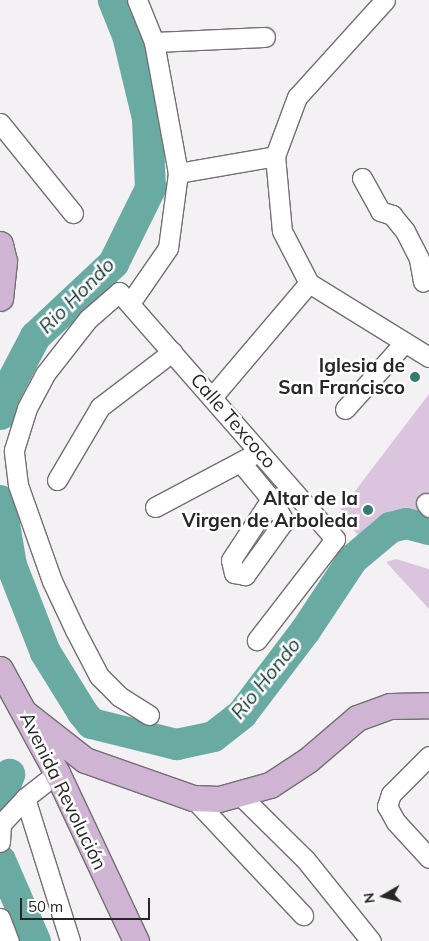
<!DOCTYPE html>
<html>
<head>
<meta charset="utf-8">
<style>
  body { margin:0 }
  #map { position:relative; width:429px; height:941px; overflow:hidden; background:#f4f1f5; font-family:Mulish,sans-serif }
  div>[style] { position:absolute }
  .green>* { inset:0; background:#dbc5de }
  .river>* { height:31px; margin:-15.5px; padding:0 15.5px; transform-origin:15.5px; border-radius:15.5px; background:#69aba3 }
  .roads { filter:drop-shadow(1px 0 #726f72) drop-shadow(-1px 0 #726f72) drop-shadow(0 1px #726f72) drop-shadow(0 -1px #726f72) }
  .minor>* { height:19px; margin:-9.5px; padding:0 9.5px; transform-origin:9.5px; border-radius:9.5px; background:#fff }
  .major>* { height:25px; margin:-12.5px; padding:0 12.5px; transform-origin:12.5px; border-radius:12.5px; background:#cfb4d3 }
  .dots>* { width:14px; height:14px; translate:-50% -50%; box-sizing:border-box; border:2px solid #fff; border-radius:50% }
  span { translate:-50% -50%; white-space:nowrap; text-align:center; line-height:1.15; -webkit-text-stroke:5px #fff; paint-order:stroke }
  .poi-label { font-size:19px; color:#272627; font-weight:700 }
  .right { translate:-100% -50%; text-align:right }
  .street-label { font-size:19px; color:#272627 }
  .water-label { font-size:20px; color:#163733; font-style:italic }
  .north { position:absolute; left:359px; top:871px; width:50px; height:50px; -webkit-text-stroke:4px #fff; paint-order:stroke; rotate:262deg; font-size:14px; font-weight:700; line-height:20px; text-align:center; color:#272627 }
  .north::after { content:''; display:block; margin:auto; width:18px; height:22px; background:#272627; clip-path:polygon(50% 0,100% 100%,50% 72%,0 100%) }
  .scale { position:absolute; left:20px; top:898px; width:130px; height:22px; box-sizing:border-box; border:2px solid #272627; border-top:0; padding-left:6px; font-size:15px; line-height:18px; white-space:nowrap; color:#272627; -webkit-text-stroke:4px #fff; paint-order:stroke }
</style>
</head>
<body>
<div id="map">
  <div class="green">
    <div style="clip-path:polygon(429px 394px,429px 515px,414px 514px,383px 520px,362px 540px,339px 512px)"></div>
    <div style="clip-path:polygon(396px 559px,429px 569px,429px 609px,386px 562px)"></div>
  </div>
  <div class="river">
    <div style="left:0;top:414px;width:19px;rotate:-78deg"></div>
    <div style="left:4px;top:395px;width:67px;rotate:-62.3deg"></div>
    <div style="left:35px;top:336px;width:107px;rotate:-43.1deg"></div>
    <div style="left:113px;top:263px;width:84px;rotate:-63.7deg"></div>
    <div style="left:150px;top:188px;width:70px;rotate:-92.5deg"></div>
    <div style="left:147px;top:118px;width:85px;rotate:-103.5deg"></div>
    <div style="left:127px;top:35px;width:38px;rotate:-112deg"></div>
    <div style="left:0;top:500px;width:66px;rotate:80.4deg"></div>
    <div style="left:11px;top:565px;width:93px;rotate:68.7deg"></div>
    <div style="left:45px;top:652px;width:70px;rotate:58.3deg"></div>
    <div style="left:82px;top:712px;width:14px;rotate:51deg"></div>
    <div style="left:91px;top:723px;width:88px;rotate:13.9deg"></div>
    <div style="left:176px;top:744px;width:38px;rotate:-12deg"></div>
    <div style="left:213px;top:736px;width:37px;rotate:-38deg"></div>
    <div style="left:242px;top:713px;width:104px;rotate:-52.8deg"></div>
    <div style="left:305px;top:630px;width:85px;rotate:-56.5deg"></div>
    <div style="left:352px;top:559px;width:50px;rotate:-40.1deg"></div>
    <div style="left:390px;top:527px;width:16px;rotate:-14deg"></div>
    <div style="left:406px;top:523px;width:24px;rotate:15deg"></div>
    <div style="left:0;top:798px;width:26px;rotate:-69deg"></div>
    <div style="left:0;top:860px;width:88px;rotate:66.6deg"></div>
  </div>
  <div class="roads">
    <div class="minor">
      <div style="left:385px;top:0;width:131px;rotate:132.2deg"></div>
      <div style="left:297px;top:97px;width:63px;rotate:110.4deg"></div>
      <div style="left:275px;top:156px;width:75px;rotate:84.7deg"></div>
      <div style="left:282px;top:231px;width:59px;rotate:62.6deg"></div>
      <div style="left:309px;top:283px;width:141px;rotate:31.7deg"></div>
      <div style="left:154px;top:42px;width:111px;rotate:-2.6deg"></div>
      <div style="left:0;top:123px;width:116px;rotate:51deg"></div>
      <div style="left:178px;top:173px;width:98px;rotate:-9.9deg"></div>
      <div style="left:362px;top:178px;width:38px;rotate:61deg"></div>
      <div style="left:380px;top:211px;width:13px;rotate:18deg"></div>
      <div style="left:392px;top:215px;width:21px;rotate:51deg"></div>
      <div style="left:405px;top:231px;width:31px;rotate:63deg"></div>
      <div style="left:419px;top:259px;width:23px;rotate:80deg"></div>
      <div style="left:130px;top:303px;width:67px;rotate:-55.4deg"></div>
      <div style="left:168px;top:248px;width:76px;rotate:-82.4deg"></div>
      <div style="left:178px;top:173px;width:133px;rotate:-100.4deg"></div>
      <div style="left:154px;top:42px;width:45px;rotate:-112deg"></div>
      <div style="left:213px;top:396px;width:148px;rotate:-49.7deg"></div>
      <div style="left:345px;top:409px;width:89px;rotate:-48.2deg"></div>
      <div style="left:242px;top:464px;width:45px;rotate:50.4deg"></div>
      <div style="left:271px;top:499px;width:26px;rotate:59deg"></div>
      <div style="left:284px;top:521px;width:67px;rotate:125.8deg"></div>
      <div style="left:245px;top:575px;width:11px;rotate:-170deg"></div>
      <div style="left:234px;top:573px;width:13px;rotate:-103deg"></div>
      <div style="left:231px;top:560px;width:73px;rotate:-56.7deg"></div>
      <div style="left:57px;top:480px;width:85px;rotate:-59.5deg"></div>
      <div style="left:100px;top:407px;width:91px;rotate:-37.4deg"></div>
      <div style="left:426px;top:503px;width:5px;rotate:53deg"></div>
      <div style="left:155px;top:507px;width:109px;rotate:-28deg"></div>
      <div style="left:149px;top:715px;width:36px;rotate:-148deg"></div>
      <div style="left:119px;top:696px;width:28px;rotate:-135deg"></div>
      <div style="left:99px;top:676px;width:52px;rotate:-117.6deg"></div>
      <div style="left:75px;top:630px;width:54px;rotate:-115.1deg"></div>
      <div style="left:52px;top:581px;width:102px;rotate:-109.5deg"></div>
      <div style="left:18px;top:485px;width:35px;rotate:-97deg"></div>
      <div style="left:14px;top:450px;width:44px;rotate:-72.8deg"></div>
      <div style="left:27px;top:408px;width:38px;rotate:-62deg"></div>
      <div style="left:45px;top:374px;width:70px;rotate:-52deg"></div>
      <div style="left:88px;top:319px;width:41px;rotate:-41.1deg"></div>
      <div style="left:119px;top:292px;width:328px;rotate:48.8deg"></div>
      <div style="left:335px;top:539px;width:128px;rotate:127.7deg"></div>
      <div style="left:429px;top:756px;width:54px;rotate:135deg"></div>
      <div style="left:391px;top:794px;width:13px;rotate:108deg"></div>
      <div style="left:387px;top:806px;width:18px;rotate:61deg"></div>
      <div style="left:396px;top:822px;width:49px;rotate:47.5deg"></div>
      <div style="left:240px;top:795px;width:91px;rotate:44.6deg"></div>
      <div style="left:305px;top:859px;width:105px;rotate:51.2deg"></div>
      <div style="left:25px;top:798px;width:150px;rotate:72.5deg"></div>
      <div style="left:193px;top:798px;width:161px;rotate:46.8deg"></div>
      <div style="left:0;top:842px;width:18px;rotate:-87deg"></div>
      <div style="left:1px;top:824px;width:35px;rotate:-47deg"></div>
      <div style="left:25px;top:798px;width:41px;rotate:-38deg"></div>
      <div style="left:0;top:918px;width:25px;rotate:69deg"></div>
    </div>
    <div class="major">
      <div style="left:0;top:244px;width:17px;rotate:77deg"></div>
      <div style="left:4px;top:261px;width:37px;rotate:96deg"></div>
      <div style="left:0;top:669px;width:119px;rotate:61.3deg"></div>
      <div style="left:57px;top:773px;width:186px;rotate:64.8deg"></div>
      <div style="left:25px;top:713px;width:76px;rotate:38.1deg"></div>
      <div style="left:85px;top:760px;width:114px;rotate:19.4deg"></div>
      <div style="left:193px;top:798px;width:26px;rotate:2deg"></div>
      <div style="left:219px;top:799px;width:53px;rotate:-15.4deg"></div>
      <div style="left:270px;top:785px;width:45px;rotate:-33.3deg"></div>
      <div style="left:308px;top:760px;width:65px;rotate:-40.6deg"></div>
      <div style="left:357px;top:718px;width:35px;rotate:-20deg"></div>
      <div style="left:390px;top:706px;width:39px;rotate:-1deg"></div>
    </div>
  </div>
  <div class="dots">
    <div style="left:415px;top:377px;background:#337a72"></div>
    <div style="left:368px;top:510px;background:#337a72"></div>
  </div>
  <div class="poi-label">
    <span class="right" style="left:405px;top:377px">Iglesia de<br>San Francisco</span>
    <span class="right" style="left:358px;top:510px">Altar de la<br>Virgen de Arboleda</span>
  </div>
  <div class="street-label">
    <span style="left:233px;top:421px;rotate:49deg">Calle Texcoco</span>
    <span style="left:63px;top:791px;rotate:64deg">Avenida Revolución</span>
  </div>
  <div class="water-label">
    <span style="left:76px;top:295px;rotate:-45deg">Rio Hondo</span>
    <span style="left:265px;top:678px;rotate:-51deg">Rio Hondo</span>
  </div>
  <div class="north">N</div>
  <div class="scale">50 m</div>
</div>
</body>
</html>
